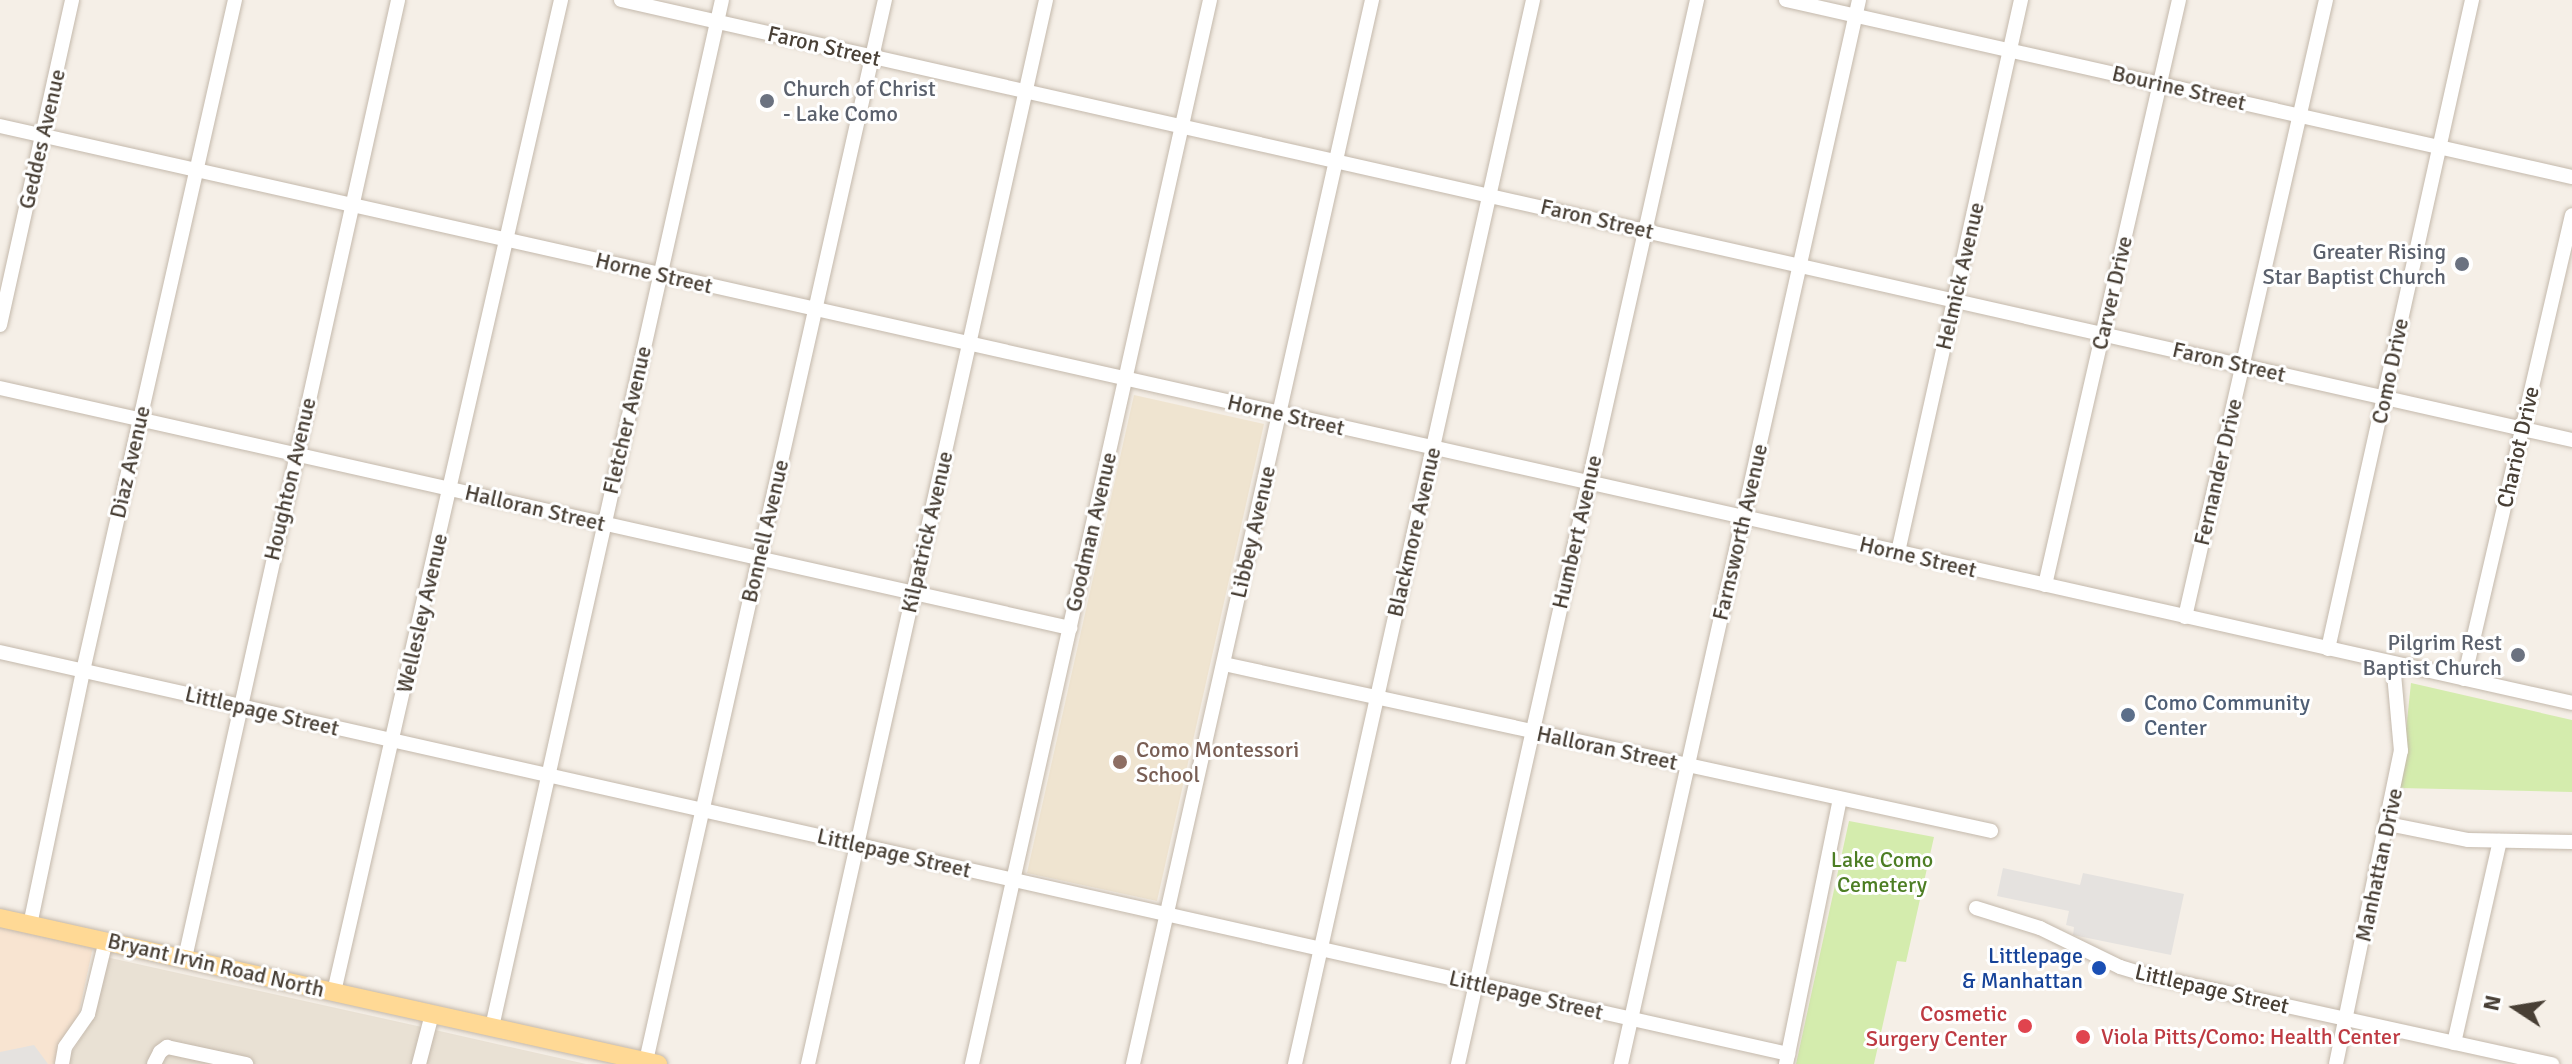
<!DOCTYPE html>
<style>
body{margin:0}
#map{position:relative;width:2572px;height:1064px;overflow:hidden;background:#f5efe7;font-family:Signika,sans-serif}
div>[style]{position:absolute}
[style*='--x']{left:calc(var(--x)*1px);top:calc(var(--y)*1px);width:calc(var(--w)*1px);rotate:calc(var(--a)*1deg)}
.residential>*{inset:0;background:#e9e1d4}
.commercial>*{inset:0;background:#f8e4d1}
.education>*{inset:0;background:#efe4d0}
.green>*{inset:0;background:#d4ecad}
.parking>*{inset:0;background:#e5e2df}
.roads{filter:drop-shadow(0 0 2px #c4b9ac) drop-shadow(0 0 2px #c4b9ac)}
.minor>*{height:14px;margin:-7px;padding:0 7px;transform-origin:7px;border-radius:7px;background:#fff}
.major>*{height:18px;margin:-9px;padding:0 9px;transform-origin:9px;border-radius:9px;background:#ffd995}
.dots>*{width:22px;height:22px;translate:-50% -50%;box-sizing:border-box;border:4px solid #fff;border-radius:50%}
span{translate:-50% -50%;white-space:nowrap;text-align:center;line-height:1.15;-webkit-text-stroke:6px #fff;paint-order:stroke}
.street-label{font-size:22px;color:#483f35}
.worship-label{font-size:22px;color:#5b616d}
.left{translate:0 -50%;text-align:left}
.right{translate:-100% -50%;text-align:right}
.service-label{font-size:22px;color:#4e5e75}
.education-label{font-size:22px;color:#785e54}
.park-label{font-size:22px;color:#4d7e24}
.transit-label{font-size:22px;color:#164399}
.health-label{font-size:22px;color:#be3a42}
.north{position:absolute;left:2476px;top:968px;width:80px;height:80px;-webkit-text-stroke:6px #fff;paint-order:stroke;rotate:282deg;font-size:22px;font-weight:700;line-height:32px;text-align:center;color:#483f35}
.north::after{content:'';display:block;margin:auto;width:28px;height:36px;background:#483f35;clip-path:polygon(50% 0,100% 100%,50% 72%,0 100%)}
</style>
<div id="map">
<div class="residential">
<div style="clip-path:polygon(106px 957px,422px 1027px,412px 1064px,69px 1064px,71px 1054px,92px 1021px)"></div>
<div style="clip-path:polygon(435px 1030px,586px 1064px,426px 1064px)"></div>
</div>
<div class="commercial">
<div style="clip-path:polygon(0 926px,93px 947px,78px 1017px,54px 1064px,0 1064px)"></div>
</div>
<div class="education">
<div style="clip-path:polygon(1134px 395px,1264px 424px,1157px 901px,1027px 873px)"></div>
</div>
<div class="green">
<div style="clip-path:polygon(2411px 683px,2572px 720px,2572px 792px,2400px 788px)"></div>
<div style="clip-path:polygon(1849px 821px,1934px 837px,1906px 962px,1897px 961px,1874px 1064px,1796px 1064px)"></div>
</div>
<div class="parking">
<div style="clip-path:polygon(2003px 868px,2080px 885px,2083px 873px,2184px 894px,2171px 955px,2073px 935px,2074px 927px,2066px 925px,2069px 911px,1997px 896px)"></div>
<div style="clip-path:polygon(34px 1045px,48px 1064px,0 1064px,0 1052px)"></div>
</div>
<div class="roads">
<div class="minor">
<div style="--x:621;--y:0;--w:2000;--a:12.71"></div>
<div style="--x:1786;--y:0;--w:806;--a:12.69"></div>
<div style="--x:0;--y:126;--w:2636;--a:12.64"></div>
<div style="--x:0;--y:325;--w:333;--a:-77.5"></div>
<div style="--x:0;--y:388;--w:1097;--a:12.64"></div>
<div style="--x:1898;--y:552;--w:566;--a:-77.44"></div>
<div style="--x:2045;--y:585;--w:600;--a:-77.1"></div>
<div style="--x:2185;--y:617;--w:633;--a:-77.13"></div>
<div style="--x:2328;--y:649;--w:665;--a:-77.49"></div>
<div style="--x:0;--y:652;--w:1833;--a:12.67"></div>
<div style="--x:1224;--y:664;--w:785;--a:12.28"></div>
<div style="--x:2464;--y:679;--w:476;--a:-76.9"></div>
<div style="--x:2388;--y:824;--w:82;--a:11.3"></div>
<div style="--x:2468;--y:840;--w:104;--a:1.1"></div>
<div style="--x:1976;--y:908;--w:67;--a:17.4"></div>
<div style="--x:2040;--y:928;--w:89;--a:26"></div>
<div style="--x:2120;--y:967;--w:27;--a:17"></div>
<div style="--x:2146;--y:975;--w:416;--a:12.4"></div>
<div style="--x:30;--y:925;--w:259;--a:-78.2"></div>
<div style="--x:83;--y:671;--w:688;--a:-77.24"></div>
<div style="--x:185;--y:958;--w:981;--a:-77.46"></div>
<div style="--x:334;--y:992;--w:1018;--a:-77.11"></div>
<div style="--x:492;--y:1027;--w:1052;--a:-77.38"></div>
<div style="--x:2454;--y:1043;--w:207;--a:-77.2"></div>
<div style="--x:646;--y:1061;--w:1088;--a:-77.31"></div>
<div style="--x:62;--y:1064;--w:17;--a:-80"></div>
<div style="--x:65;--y:1047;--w:40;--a:-55.1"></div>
<div style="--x:88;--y:1014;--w:76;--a:-76.3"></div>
<div style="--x:154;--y:1064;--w:13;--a:-63"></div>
<div style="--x:160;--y:1052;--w:9;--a:-36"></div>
<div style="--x:167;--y:1047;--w:81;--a:12.1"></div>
<div style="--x:419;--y:1064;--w:52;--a:-75.4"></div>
<div style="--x:808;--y:1064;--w:1090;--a:-77.39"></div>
<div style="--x:972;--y:1064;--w:1090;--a:-77.39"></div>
<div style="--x:1133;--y:1064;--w:1091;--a:-77.34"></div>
<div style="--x:1295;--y:1064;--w:1090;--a:-77.39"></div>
<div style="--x:1458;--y:1064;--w:1091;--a:-77.34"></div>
<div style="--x:1621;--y:1064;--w:1090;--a:-77.39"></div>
<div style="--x:1786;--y:1064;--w:270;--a:-78.5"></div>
<div style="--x:2336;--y:1064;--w:320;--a:-78.3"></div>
<div style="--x:2401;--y:751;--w:88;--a:-95.2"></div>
</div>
<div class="major">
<div style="--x:0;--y:918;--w:674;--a:12.51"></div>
</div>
</div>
<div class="dots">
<div style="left:767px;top:101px;background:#6b7280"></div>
<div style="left:2462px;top:264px;background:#6b7280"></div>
<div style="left:2518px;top:655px;background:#6b7280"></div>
<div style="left:2128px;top:715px;background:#5c6f8a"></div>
<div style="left:1120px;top:762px;background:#8d6e63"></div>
<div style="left:2099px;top:968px;background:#1a4fb4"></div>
<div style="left:2025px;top:1026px;background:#e0444e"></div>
<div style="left:2083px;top:1037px;background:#e0444e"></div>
</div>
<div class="street-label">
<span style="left:824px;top:46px;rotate:13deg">Faron Street</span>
<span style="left:2179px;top:88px;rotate:13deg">Bourine Street</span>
<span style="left:42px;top:139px;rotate:-77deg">Geddes Avenue</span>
<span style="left:1597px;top:219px;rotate:13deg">Faron Street</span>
<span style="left:654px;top:273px;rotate:13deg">Horne Street</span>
<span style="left:1960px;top:276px;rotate:-77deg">Helmick Avenue</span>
<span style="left:2112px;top:293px;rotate:-77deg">Carver Drive</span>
<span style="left:2229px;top:362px;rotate:13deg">Faron Street</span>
<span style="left:2390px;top:371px;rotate:-78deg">Como Drive</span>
<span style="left:1286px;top:415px;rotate:13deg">Horne Street</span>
<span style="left:627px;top:420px;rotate:-77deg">Fletcher Avenue</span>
<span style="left:2518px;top:447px;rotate:-77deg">Chariot Drive</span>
<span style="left:130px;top:462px;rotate:-77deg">Diaz Avenue</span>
<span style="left:2218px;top:472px;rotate:-77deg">Fernander Drive</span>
<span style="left:290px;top:479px;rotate:-77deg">Houghton Avenue</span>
<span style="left:535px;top:508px;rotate:13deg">Halloran Street</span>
<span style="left:765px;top:531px;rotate:-77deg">Bonnell Avenue</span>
<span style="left:927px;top:532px;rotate:-77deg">Kilpatrick Avenue</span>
<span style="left:1091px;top:532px;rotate:-77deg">Goodman Avenue</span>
<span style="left:1253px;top:532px;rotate:-77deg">Libbey Avenue</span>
<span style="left:1414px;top:532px;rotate:-77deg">Blackmore Avenue</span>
<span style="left:1577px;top:532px;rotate:-77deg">Humbert Avenue</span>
<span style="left:1740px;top:532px;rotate:-77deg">Farnsworth Avenue</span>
<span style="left:1918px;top:557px;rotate:13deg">Horne Street</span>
<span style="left:422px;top:613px;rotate:-77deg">Wellesley Avenue</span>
<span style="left:262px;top:711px;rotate:13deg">Littlepage Street</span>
<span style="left:1607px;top:748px;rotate:12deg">Halloran Street</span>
<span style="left:894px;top:853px;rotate:13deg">Littlepage Street</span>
<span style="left:2379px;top:865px;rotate:-78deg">Manhattan Drive</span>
<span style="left:216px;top:965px;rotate:13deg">Bryant Irvin Road North</span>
<span style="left:2212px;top:989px;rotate:13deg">Littlepage Street</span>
<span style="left:1526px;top:995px;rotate:13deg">Littlepage Street</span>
</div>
<div class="worship-label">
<span class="left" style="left:783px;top:101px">Church of Christ<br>- Lake Como</span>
<span class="right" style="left:2446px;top:264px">Greater Rising<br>Star Baptist Church</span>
<span class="right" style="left:2502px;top:655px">Pilgrim Rest<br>Baptist Church</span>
</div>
<div class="service-label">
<span class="left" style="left:2144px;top:715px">Como Community<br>Center</span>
</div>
<div class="education-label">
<span class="left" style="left:1136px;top:762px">Como Montessori<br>School</span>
</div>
<div class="park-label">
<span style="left:1882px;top:872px">Lake Como<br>Cemetery</span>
</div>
<div class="transit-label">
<span class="right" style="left:2083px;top:968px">Littlepage<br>&amp; Manhattan</span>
</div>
<div class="health-label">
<span class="right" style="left:2007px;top:1026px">Cosmetic<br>Surgery Center</span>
<span class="left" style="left:2101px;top:1037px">Viola Pitts/Como: Health Center</span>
</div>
<div class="north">N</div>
</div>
